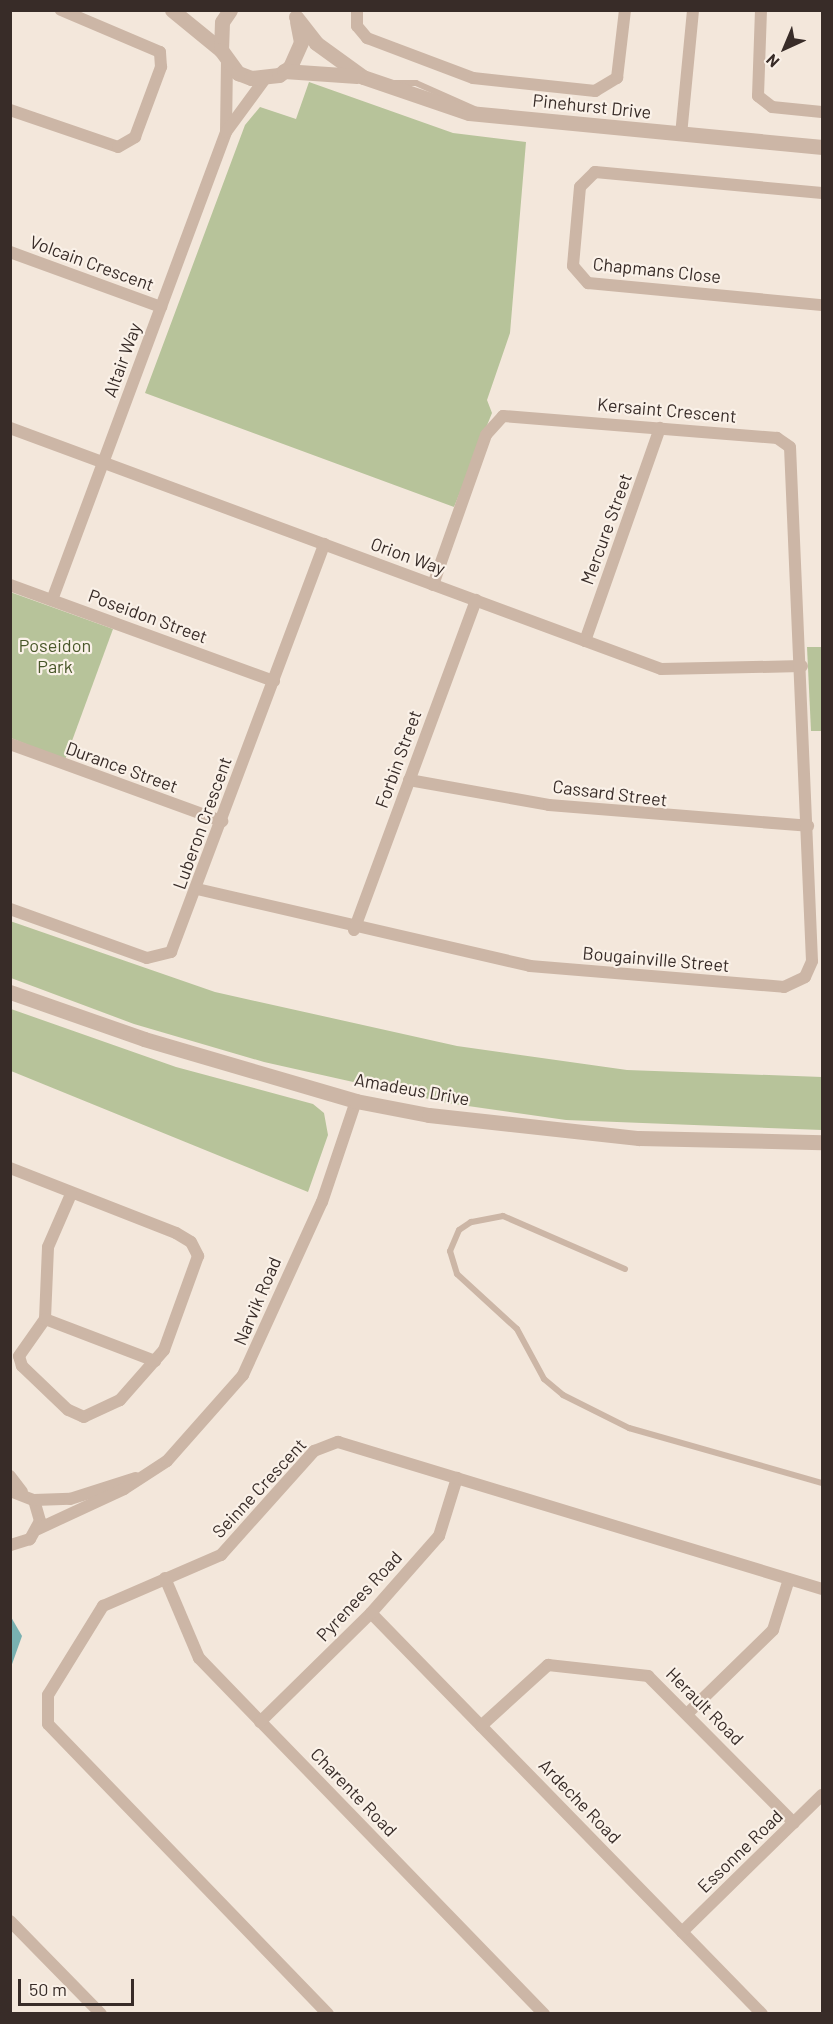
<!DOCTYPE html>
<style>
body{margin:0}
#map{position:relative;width:833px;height:2024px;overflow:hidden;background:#f3e7db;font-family:Barlow,sans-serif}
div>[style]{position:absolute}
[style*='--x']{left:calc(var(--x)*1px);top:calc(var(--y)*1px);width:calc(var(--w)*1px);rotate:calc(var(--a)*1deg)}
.green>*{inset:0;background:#b7c39a}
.water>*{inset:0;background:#79b1b1}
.service>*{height:6px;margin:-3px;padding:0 3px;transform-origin:3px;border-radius:3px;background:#ccb6a6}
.minor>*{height:12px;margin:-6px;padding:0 6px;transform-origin:6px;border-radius:6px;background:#ccb6a6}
.tertiary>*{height:15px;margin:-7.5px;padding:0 7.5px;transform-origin:7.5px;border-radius:7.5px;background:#ccb6a6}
span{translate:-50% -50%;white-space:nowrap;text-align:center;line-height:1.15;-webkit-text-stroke:4.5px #faf1e8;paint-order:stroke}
.street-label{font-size:18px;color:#382c28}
.park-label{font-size:18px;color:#49572a}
.frame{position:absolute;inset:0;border:12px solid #382c28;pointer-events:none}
.north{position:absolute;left:755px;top:18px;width:60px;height:60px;-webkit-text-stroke:4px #faf1e8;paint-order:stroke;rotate:224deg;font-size:16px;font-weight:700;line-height:24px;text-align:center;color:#382c28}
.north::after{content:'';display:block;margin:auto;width:21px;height:27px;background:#382c28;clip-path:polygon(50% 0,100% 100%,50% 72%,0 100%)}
.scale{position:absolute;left:18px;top:1979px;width:116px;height:27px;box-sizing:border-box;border:3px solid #382c28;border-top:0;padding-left:8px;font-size:18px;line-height:21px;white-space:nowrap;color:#382c28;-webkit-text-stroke:4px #faf1e8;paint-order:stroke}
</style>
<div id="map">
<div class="green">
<div style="clip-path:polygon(309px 82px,453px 133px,526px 142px,510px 333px,487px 400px,492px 413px,454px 507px,145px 393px,245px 125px,260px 107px,296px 119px)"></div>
<div style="clip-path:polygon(10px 592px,113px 629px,65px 760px,11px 738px)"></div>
<div style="clip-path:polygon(807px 647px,822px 647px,822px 731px,811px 731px)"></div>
<div style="clip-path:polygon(10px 921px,215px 992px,457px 1046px,627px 1070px,822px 1077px,822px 1130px,566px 1120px,447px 1103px,264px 1062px,134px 1024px,11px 978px)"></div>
<div style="clip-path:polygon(11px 1009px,176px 1067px,313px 1104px,324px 1113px,328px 1135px,308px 1192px,11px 1071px)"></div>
</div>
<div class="water">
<div style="clip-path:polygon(11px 1617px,22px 1636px,11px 1667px)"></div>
</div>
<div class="service">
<div style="--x:395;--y:83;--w:21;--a:0"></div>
<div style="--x:416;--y:83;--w:67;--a:23.9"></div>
<div style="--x:625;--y:1269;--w:133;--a:-156.5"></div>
<div style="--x:503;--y:1216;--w:33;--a:169"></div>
<div style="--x:471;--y:1222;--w:14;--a:146"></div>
<div style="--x:459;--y:1230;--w:23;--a:113"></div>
<div style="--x:450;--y:1251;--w:24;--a:73"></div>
<div style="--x:457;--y:1274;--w:81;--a:42.5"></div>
<div style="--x:517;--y:1329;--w:57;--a:61.6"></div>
<div style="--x:544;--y:1379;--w:25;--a:40"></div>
<div style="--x:563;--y:1395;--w:74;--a:26.6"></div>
<div style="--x:629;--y:1428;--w:201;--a:15.9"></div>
</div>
<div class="minor">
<div style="--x:357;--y:10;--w:16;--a:90"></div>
<div style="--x:357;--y:26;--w:16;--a:50"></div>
<div style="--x:367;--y:38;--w:113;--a:20.7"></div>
<div style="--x:473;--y:78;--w:123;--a:6.1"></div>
<div style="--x:595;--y:91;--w:26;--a:-31"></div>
<div style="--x:617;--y:78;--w:68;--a:-83.3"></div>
<div style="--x:761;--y:10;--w:86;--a:92"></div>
<div style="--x:758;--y:96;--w:18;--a:38"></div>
<div style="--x:772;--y:107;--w:50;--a:5.7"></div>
<div style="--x:10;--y:110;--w:114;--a:18.9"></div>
<div style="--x:118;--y:147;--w:20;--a:-30"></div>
<div style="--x:135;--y:137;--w:75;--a:-69.6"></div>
<div style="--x:161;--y:67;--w:15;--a:-94"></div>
<div style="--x:160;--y:52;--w:108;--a:-157"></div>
<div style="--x:226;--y:132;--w:69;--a:-89.2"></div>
<div style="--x:681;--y:135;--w:126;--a:-84.5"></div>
<div style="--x:822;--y:193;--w:228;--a:-174.7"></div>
<div style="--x:595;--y:172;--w:21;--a:135"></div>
<div style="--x:580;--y:187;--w:79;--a:95.1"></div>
<div style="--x:573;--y:266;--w:23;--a:49"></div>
<div style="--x:588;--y:283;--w:235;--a:5.4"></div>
<div style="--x:10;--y:252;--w:161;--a:20"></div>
<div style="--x:10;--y:428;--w:694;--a:20.31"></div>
<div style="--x:661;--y:669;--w:141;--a:-1.2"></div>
<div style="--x:10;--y:585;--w:281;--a:20"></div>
<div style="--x:52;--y:600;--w:499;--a:-69.6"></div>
<div style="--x:226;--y:132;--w:66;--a:-53.7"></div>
<div style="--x:585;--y:641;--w:226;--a:-70.6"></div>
<div style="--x:10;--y:744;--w:226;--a:20"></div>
<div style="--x:409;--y:780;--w:142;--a:10.1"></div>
<div style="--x:549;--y:805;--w:260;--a:4.6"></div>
<div style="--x:197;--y:889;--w:342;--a:13"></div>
<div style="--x:530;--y:966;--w:255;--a:4.7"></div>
<div style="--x:784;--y:987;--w:23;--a:-25"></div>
<div style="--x:805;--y:977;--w:17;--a:-66"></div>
<div style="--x:812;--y:961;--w:514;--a:-92.45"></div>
<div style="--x:790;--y:447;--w:16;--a:-145"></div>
<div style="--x:777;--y:438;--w:275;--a:-175.4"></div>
<div style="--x:503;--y:416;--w:25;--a:132"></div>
<div style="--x:486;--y:435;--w:159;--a:109.5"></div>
<div style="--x:10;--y:909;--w:145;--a:19.7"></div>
<div style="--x:147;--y:958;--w:25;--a:-14"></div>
<div style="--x:171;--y:952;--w:436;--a:-69.4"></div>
<div style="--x:354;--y:930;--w:352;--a:-69.7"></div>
<div style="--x:10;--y:1168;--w:178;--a:21.4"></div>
<div style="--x:176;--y:1233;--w:17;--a:31"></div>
<div style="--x:191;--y:1242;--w:16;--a:63"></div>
<div style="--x:198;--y:1256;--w:100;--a:109.9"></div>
<div style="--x:164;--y:1350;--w:67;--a:131.3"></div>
<div style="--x:120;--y:1400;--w:40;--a:155"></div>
<div style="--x:84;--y:1417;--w:17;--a:-156"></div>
<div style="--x:68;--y:1410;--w:64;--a:-136.3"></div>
<div style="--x:22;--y:1366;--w:10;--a:-107"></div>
<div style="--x:19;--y:1356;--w:45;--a:-54.9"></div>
<div style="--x:45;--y:1319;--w:72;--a:-87.6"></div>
<div style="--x:48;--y:1247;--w:58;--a:-66.5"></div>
<div style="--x:45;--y:1319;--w:118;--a:20.9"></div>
<div style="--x:10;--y:1476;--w:20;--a:53"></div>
<div style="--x:10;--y:1491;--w:26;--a:21"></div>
<div style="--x:34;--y:1500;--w:22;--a:74"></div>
<div style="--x:40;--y:1521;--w:21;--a:119"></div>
<div style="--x:30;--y:1539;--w:21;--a:163"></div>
<div style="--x:34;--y:1500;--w:36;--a:-2"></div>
<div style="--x:70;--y:1499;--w:69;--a:-17.7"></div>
<div style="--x:38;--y:1529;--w:95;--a:-24.9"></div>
<div style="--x:124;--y:1489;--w:51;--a:-33.1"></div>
<div style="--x:167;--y:1461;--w:115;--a:-48.5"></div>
<div style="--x:243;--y:1375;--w:190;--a:-65.5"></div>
<div style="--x:322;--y:1202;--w:107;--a:-71.4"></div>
<div style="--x:165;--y:1578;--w:87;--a:67"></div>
<div style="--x:199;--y:1658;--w:496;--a:45.9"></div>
<div style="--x:371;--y:1613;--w:560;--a:45.72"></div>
<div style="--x:688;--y:1713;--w:119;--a:-44.3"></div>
<div style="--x:773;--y:1630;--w:53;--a:-72.6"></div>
<div style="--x:260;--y:1722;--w:156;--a:-44.5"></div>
<div style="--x:371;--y:1613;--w:103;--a:-48.6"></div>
<div style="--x:439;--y:1536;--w:61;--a:-72.8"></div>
<div style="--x:481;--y:1726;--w:91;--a:-42.3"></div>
<div style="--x:548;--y:1665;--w:101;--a:6.3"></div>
<div style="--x:648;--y:1676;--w:207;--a:45.2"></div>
<div style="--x:10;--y:1921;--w:130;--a:45.6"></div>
<div style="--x:682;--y:1932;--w:196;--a:-44.4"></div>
<div style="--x:328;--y:2014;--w:403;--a:-134"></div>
<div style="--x:48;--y:1724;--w:29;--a:-90"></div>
<div style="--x:48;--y:1695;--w:105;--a:-58.3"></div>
<div style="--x:103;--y:1606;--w:129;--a:-23.4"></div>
<div style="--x:221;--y:1555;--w:140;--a:-48.2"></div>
<div style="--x:314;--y:1451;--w:26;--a:-21"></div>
<div style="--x:338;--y:1442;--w:506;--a:16.89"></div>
</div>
<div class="tertiary">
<div style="--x:172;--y:10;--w:63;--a:39.2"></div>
<div style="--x:230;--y:10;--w:14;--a:124"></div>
<div style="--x:222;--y:22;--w:28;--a:92"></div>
<div style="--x:221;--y:50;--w:29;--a:54"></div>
<div style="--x:238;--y:73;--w:14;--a:21"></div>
<div style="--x:251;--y:78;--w:28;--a:-6"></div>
<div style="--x:279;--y:75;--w:14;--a:-36"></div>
<div style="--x:290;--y:67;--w:27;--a:-66"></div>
<div style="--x:301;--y:42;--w:21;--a:-101"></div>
<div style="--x:296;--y:17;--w:33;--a:52"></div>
<div style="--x:316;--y:43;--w:58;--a:35.9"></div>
<div style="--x:363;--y:77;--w:112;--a:18.8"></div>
<div style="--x:469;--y:113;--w:355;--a:5.5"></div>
<div style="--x:284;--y:71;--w:73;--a:3.9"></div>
<div style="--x:10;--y:992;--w:142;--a:19.3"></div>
<div style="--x:144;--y:1039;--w:221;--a:16.3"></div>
<div style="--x:356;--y:1101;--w:74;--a:10.9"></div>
<div style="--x:429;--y:1115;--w:211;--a:6.3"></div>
<div style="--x:639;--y:1138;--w:183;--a:1.3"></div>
</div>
<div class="street-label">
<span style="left:592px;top:106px;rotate:6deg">Pinehurst Drive</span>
<span style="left:92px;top:263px;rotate:20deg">Volcain Crescent</span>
<span style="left:657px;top:270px;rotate:6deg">Chapmans Close</span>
<span style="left:122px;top:360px;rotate:-70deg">Altair Way</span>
<span style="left:667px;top:410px;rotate:5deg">Kersaint Crescent</span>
<span style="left:606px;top:529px;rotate:-70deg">Mercure Street</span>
<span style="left:408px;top:556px;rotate:20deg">Orion Way</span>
<span style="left:148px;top:616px;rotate:20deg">Poseidon Street</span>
<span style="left:398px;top:759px;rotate:-70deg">Forbin Street</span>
<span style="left:122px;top:767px;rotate:20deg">Durance Street</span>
<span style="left:610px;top:793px;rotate:7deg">Cassard Street</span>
<span style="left:202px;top:823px;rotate:-70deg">Luberon Crescent</span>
<span style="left:656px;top:959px;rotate:5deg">Bougainville Street</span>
<span style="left:412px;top:1089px;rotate:10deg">Amadeus Drive</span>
<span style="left:257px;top:1301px;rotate:-67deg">Narvik Road</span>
<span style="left:259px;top:1488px;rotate:-47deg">Seinne Crescent</span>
<span style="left:359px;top:1596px;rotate:-47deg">Pyrenees Road</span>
<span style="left:705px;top:1706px;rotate:45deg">Herault Road</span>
<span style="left:354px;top:1792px;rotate:46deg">Charente Road</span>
<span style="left:580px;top:1801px;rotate:46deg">Ardeche Road</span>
<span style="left:740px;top:1851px;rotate:-44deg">Essonne Road</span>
</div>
<div class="park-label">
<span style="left:55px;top:656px">Poseidon<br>Park</span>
</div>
<div class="frame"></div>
<div class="north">N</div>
<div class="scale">50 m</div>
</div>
